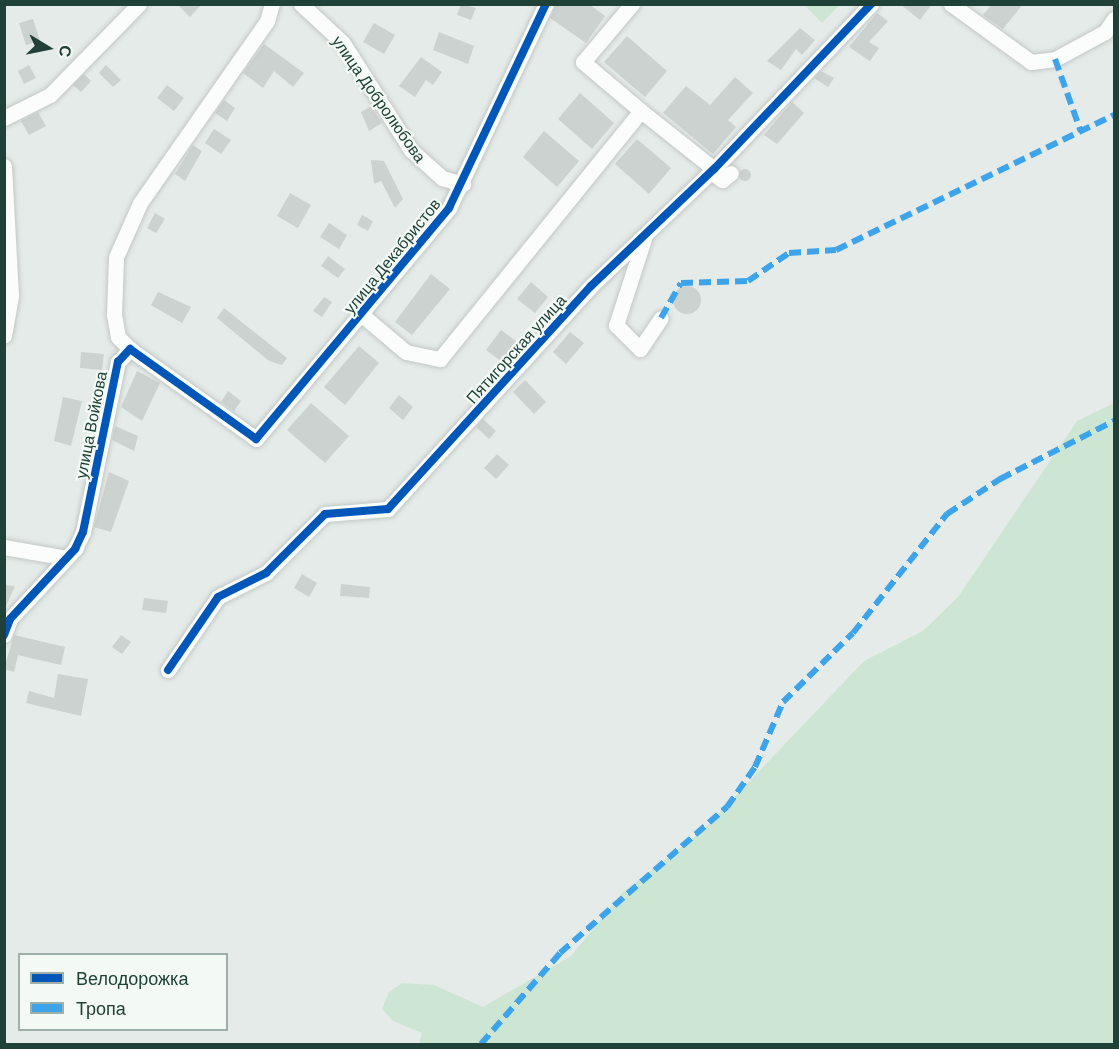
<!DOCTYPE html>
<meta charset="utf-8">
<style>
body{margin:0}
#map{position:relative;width:1119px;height:1049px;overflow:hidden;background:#e5ebe8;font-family:Barlow,sans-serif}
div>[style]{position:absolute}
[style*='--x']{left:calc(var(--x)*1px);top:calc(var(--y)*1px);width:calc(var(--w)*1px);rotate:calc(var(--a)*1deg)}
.green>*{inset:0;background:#cde6d3}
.building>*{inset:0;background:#ccd2cf}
.round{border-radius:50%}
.roads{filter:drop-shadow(0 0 2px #c2c8c5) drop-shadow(0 0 2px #c2c8c5)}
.minor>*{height:15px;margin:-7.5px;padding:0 7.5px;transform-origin:7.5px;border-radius:7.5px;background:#fbfcfc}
.quiet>*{height:6px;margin-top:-3px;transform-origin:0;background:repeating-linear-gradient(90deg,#3da4ec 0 12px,transparent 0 18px)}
.cycleway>*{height:8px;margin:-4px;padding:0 4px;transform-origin:4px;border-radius:4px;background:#0057b8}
span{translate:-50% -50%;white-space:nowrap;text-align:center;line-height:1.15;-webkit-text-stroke:4.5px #f3faf6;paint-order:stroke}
.street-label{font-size:16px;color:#204137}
.frame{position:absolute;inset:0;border:6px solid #204137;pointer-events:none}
.legend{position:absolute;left:18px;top:953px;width:210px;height:78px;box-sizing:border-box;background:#f3faf6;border:2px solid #9fb0aa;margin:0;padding:8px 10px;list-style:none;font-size:18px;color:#204137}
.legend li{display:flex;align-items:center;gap:12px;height:30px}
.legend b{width:30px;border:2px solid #9fb0aa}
.north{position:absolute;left:18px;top:18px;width:60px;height:60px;-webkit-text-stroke:4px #f3faf6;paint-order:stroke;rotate:100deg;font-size:16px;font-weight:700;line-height:24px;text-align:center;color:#204137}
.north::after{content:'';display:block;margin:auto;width:21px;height:27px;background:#204137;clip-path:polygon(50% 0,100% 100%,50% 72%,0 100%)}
</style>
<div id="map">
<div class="green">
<div style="clip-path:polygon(804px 5px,803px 5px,839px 5px,822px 23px)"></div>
<div style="clip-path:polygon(1114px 403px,1114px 1044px,419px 1044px,422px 1033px,393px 1021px,382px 1009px,389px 992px,402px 983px,434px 985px,483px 1007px,571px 956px,623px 892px,703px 830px,864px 661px,923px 631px,958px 597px,1077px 421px)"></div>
</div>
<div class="building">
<div style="clip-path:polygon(177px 4px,202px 4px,190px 17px)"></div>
<div style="clip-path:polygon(461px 4px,476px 8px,471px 20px,457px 15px)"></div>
<div style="clip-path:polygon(556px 4px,589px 4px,605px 16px,586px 43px,550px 18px)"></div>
<div style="clip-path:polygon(900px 4px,932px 4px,920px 20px)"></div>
<div style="clip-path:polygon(992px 4px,1023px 4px,1003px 29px,983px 15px)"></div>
<div style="clip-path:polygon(877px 13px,888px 21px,869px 42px,879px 48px,870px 61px,849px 47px)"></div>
<div style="clip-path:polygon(33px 19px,40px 41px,26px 45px,19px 23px)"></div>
<div style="clip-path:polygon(374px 23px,395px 35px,384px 54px,363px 42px)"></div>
<div style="clip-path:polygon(800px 28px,815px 40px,802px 55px,796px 49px,781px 70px,767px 61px)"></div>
<div style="clip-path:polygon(439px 32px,474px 46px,468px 64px,433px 50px)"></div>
<div style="clip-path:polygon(627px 36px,667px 71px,645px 97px,604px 62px)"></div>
<div style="clip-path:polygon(264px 44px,304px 73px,293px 87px,274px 71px,263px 88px,243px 73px)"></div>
<div style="clip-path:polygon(421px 57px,442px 72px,433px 85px,426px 80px,415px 97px,399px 86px)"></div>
<div style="clip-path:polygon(29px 65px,36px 78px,24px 84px,18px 71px)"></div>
<div style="clip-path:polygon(106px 65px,121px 80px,113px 87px,99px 73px)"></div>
<div style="clip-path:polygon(821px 71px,834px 78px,828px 87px,814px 78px)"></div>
<div style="clip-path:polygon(84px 74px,91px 81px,81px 92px,73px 85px)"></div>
<div style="clip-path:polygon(735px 77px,753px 93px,728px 120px,736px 127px,713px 154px,663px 113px,686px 86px,710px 105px)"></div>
<div style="clip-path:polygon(167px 85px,184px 98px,174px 111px,157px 98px)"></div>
<div style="clip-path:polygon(580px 93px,614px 123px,592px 149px,558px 119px)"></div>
<div style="clip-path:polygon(224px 100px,235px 108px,227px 121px,215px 113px)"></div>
<div style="clip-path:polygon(792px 102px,804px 113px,777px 144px,764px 135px)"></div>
<div style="clip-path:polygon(371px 106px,382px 123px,369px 131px,361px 112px)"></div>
<div style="clip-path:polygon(38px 112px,46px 126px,29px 135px,21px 121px)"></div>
<div style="clip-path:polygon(214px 129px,231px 140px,221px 154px,205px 143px)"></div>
<div style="clip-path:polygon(544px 131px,579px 161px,557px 187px,523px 157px)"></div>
<div style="clip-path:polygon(637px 139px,671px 168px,649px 194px,615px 164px)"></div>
<div style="clip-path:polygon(193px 145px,202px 151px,185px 181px,175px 174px)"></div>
<div style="clip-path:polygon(371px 160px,384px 161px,403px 199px,395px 208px,381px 181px,374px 184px)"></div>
<div class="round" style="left:739px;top:169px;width:12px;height:12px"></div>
<div style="clip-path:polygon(290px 193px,311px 205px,298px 228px,277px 216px)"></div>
<div style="clip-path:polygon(155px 213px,165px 219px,156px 233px,147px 228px)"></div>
<div style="clip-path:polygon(362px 215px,373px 221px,368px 231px,357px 225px)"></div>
<div style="clip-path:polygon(329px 223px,347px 235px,339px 249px,320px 237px)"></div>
<div style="clip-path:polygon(328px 256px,345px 269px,338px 278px,321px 266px)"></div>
<div style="clip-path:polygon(431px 274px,450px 289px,412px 335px,395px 322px)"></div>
<div style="clip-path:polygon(531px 282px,548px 297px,535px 313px,517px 299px)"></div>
<div class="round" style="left:673px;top:286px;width:28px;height:28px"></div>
<div style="clip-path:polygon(158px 292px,191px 307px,182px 323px,151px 305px)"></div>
<div style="clip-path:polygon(324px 297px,332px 302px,322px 317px,313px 311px)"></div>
<div style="clip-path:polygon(224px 308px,287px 358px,282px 365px,269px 361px,217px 318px)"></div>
<div style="clip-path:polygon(501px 330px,517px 342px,502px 362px,486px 350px)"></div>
<div style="clip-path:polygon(570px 332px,584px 343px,566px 364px,553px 352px)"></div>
<div style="clip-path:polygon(359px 346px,379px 363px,345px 405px,324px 387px)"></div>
<div style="clip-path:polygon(81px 352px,104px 354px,102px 370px,80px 368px)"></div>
<div style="clip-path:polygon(137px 371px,160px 383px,142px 421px,121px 407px)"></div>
<div style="clip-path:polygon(525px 380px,546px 402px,534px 414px,513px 392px)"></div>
<div style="clip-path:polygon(228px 391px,241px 401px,234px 411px,221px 402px)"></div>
<div style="clip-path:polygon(399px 395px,413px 407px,403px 420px,389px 408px)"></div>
<div style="clip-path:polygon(63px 397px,82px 401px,71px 446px,54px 441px)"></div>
<div style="clip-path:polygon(311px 403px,349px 436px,325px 463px,287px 430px)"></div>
<div style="clip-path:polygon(483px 419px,496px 431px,489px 439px,476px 427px)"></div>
<div style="clip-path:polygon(115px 426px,138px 436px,134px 451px,112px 440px)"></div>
<div style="clip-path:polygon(497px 454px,509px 465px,496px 479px,484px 468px)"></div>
<div style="clip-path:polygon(109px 472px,129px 481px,111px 532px,94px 527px)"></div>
<div style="clip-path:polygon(302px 574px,317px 583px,309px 597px,294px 588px)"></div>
<div style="clip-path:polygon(341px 584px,370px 587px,369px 598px,340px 596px)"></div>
<div style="clip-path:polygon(4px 585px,15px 586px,4px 611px)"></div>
<div style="clip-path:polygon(144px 598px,168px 601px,166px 613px,142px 610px)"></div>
<div style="clip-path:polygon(14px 635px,65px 647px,61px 665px,18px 655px,14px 672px,4px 669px)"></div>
<div style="clip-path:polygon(121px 635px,131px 642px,122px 654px,112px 647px)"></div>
<div style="clip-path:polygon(58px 674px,88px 679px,81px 716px,26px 703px,29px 691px,54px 698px)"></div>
</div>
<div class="roads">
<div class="minor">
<div style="--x:301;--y:4;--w:57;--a:42.9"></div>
<div style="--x:343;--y:43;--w:127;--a:57.6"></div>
<div style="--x:411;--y:150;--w:42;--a:42.1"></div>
<div style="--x:442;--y:178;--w:22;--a:16"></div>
<div style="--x:951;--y:4;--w:99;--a:35.9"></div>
<div style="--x:1031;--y:62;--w:24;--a:-7"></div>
<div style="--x:1055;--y:59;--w:57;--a:-28.4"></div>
<div style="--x:1105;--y:32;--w:16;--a:-55"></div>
<div style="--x:641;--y:111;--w:93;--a:38.5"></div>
<div style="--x:4;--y:118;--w:51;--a:-26.6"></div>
<div style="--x:50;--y:95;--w:127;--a:-45.6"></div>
<div style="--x:4;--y:166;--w:130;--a:86.9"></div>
<div style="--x:11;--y:296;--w:40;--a:100"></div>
<div style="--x:711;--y:172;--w:14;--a:36"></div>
<div style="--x:722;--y:180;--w:11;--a:-38"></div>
<div style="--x:645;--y:236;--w:94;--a:108"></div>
<div style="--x:616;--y:325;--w:34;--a:45"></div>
<div style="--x:640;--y:349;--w:37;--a:-56"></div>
<div style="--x:362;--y:315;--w:57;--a:40.1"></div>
<div style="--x:406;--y:352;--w:35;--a:12"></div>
<div style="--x:440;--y:359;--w:319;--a:-51"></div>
<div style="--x:641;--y:111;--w:76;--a:-139.8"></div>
<div style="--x:583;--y:62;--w:76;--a:-49.8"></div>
<div style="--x:130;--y:349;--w:17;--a:-135"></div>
<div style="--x:118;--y:337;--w:22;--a:-100"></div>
<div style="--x:114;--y:315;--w:58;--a:-88"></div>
<div style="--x:116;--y:257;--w:59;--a:-66"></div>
<div style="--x:140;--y:203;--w:222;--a:-55.1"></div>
<div style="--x:267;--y:21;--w:18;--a:-74"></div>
<div style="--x:4;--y:547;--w:59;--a:9.8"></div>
<div style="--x:4;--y:635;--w:17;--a:-69"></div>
<div style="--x:10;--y:619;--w:96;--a:-47.1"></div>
<div style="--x:75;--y:549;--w:19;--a:-65"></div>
<div style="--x:83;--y:532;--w:174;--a:-78.4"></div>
<div style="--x:118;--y:362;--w:18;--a:-47"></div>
<div style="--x:130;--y:349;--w:155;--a:35.5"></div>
<div style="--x:256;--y:439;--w:301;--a:-50.1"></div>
<div style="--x:449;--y:208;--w:226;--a:-64.6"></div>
<div style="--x:168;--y:670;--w:88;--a:-55.6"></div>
<div style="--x:218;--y:597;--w:54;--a:-26.6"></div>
<div style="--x:266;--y:573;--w:83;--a:-45"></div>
<div style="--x:325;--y:514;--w:63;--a:-4.5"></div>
<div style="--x:388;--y:509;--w:302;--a:-47.7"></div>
<div style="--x:591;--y:286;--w:170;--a:-43.6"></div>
<div style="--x:714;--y:169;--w:228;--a:-46.4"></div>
</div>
</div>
<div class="quiet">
<div style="--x:1055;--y:59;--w:77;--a:70.4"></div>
<div style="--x:661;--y:318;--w:40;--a:-60.3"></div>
<div style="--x:681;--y:283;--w:67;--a:-1.7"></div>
<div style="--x:748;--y:281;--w:50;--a:-34.3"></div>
<div style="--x:789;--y:253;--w:47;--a:-3.7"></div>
<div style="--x:836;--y:250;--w:309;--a:-25.9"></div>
<div style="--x:481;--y:1044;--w:121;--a:-49"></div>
<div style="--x:560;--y:953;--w:222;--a:-41.2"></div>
<div style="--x:727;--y:807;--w:49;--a:-55"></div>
<div style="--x:755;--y:767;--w:71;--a:-66.7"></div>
<div style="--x:783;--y:702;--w:98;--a:-44.6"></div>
<div style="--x:853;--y:633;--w:152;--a:-51.7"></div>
<div style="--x:947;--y:514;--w:64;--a:-33.4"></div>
<div style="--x:1000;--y:479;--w:128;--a:-27"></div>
</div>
<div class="cycleway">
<div style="--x:4;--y:635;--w:17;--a:-69"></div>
<div style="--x:10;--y:619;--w:96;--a:-47.1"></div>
<div style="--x:75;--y:549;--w:19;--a:-65"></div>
<div style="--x:83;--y:532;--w:174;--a:-78.4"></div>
<div style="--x:118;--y:362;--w:18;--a:-47"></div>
<div style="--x:130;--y:349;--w:155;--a:35.5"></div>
<div style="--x:256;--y:439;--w:301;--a:-50.1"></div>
<div style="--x:449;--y:208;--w:226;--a:-64.6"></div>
<div style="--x:168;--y:670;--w:88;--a:-55.6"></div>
<div style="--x:218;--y:597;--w:54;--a:-26.6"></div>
<div style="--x:266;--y:573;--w:83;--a:-45"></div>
<div style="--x:325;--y:514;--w:63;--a:-4.5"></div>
<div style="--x:388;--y:509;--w:302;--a:-47.7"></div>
<div style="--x:591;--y:286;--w:170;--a:-43.6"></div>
<div style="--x:714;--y:169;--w:228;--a:-46.4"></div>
</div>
<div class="street-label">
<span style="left:379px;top:99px;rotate:55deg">улица Добролюбова</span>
<span style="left:392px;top:256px;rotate:-51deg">улица Декабристов</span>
<span style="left:516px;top:349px;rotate:-48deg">Пятигорская улица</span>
<span style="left:91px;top:425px;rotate:-79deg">улица Войкова</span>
</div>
<div class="frame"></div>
<ul class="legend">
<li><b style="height:8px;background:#0057b8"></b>Велодорожка</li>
<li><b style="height:8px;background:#3da4ec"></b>Тропа</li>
</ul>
<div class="north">С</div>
</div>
